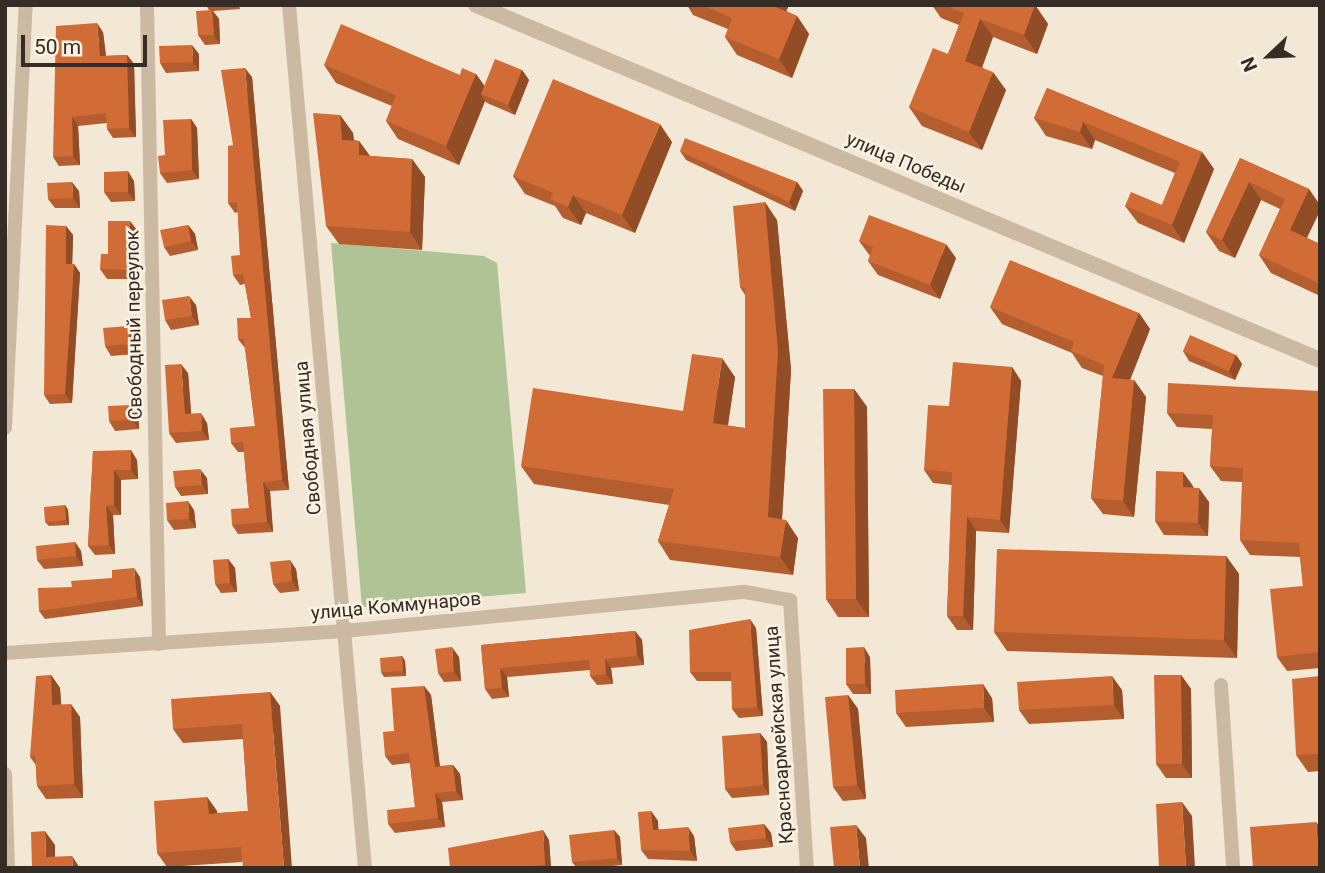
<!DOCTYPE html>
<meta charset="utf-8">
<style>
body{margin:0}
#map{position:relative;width:1325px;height:873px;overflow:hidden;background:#f3e8d6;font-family:Roboto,sans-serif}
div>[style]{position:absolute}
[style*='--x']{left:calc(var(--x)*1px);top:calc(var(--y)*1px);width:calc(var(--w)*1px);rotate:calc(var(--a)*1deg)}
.green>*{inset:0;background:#afc395}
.minor>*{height:14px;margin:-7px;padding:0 7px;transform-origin:7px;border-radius:7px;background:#ccb9a1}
.tertiary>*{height:16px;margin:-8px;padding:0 8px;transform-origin:8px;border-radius:8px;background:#ccb9a1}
.wall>*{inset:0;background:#b45d2e}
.shaded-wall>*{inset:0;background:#924c26}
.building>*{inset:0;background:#d16c36}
span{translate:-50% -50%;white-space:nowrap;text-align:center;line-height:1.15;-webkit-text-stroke:5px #fbf2e3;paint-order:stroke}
.street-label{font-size:19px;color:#352c25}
.frame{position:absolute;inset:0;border:7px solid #352c25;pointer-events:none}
.north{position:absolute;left:1234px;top:21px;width:70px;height:70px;-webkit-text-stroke:5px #fbf2e3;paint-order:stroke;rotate:247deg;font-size:19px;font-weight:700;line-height:28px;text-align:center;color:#352c25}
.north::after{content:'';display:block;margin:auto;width:24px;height:32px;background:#352c25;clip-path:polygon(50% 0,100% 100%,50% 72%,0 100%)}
.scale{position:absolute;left:21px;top:35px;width:126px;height:32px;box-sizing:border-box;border:4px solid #352c25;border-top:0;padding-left:9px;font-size:21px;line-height:24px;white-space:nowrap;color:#352c25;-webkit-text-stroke:5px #fbf2e3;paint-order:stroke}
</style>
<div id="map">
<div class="green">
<div style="clip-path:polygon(331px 243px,484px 256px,497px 263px,526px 593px,362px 607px)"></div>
</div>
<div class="minor">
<div style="--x:147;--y:5;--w:639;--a:88.92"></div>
<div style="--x:289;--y:5;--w:866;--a:84.97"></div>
<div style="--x:5;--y:428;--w:424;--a:-87.2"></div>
<div style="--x:5;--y:653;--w:340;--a:-3.7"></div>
<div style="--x:344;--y:631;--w:403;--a:-5.6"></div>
<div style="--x:745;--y:592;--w:46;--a:10.1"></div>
<div style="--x:790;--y:600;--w:269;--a:86.4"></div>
<div style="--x:1221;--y:685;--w:183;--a:86.2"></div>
<div style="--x:5;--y:774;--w:94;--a:88.2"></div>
</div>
<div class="tertiary">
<div style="--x:476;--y:5;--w:916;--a:22.81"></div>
</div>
<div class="wall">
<div style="clip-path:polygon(206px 5px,239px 5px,240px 9px,213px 11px,219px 19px,220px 44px,205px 45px,198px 35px,209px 10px)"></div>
<div style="clip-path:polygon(687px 5px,789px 5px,786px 11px,797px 16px,809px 34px,792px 78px,737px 55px,725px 37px,728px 29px,693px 15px)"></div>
<div style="clip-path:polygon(932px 5px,1035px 5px,1048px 24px,1037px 54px,993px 37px,982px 67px,1006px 90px,982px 150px,922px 126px,909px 107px,948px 54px,959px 25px,941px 18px)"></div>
<div style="clip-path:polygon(103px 32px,106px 56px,127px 55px,134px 64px,136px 137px,113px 138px,107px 129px,107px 123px,78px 126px,80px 165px,59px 166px,53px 157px)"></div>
<div style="clip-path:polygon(199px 54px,199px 71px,166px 73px,160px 63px)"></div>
<div style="clip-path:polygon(324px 65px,460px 75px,476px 74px,484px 86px,522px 70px,529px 80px,515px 115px,487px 103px,485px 101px,459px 165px,398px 139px,386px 121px,392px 106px,336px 83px)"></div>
<div style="clip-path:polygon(252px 77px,289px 490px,270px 491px,273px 532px,238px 534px,232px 525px,249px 508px,244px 452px,238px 452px,231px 443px,255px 426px,245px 348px,238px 339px,251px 318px,245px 284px,240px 285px,233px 275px,240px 255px,238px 212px,235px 213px,228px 203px,233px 145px)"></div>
<div style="clip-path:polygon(1047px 88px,1202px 152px,1214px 169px,1184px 243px,1138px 223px,1125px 206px,1162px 205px,1175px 173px,1095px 140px,1092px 149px,1046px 136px,1034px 118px)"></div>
<div style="clip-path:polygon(340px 115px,353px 133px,354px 140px,359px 141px,370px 156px,412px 159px,425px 177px,422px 250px,339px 244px,326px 226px)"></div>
<div style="clip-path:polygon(191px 119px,197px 128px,199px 179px,167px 183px,160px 173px,165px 155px)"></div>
<div style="clip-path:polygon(672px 142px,635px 233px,586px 213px,581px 225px,563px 218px,555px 206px,525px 194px,513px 176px)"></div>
<div style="clip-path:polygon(680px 151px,797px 182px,803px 191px,795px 211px,686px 160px)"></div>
<div style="clip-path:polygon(1240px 158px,1309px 189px,1307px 238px,1320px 244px,1320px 296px,1271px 273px,1259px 255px,1280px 209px,1261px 200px,1235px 258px,1219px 251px,1206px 232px)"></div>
<div style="clip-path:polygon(134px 181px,135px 201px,111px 202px,104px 192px)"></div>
<div style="clip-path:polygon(79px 191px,80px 208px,55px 208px,48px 199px)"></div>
<div style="clip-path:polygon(777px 220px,791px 370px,782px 519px,798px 538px,793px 575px,670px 560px,658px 541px,669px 505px,534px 484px,521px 466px,683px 411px,735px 377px,728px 426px,745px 428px,745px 295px,740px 287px)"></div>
<div style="clip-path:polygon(188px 225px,195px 234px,198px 250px,170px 256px,164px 247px)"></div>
<div style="clip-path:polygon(66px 226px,73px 235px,72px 264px,74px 264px,80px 273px,72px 403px,50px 404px,44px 395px)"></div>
<div style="clip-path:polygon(137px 230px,136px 279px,107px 279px,100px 269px)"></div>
<div style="clip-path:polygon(859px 241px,956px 258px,940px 299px,878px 275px,868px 261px,870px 256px)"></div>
<div style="clip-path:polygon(196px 305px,199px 325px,171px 330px,165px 320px)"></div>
<div style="clip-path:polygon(990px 307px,1139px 313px,1150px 329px,1130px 380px,1134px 380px,1146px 397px,1134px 517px,1103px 514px,1091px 498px,1103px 376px,1082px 368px,1072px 353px,1002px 324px)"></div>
<div style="clip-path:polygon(135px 336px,136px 354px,111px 356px,105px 346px)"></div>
<div style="clip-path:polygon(1183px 351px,1236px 355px,1242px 364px,1235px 380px,1189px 361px)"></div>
<div style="clip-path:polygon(1012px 367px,1021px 381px,1009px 533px,976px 531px,973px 630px,957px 630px,947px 616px,952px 485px,933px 483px,924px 470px,949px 406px)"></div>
<div style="clip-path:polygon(188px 373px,191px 414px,207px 423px,209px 440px,176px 443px,169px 433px)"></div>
<div style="clip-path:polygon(854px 389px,867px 407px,869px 617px,838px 617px,826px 599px)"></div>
<div style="clip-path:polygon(1320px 391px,1320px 668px,1287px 671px,1277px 657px,1303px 586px,1300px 557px,1250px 555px,1240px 540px,1242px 482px,1221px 481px,1210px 466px,1212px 429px,1177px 427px,1167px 413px)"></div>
<div style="clip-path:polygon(131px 405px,138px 414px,139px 429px,115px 431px,109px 421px)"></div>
<div style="clip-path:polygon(93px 451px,137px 460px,138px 479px,121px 480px,121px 515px,113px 515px,115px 554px,95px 555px,88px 546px)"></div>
<div style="clip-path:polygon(207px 478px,208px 494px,181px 496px,175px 487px)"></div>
<div style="clip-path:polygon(1193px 486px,1193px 487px,1209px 502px,1208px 536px,1164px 535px,1155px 521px)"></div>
<div style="clip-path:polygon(65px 505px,68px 510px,69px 525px,49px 526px,45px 522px)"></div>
<div style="clip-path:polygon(194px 510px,196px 528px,174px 530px,167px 520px)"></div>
<div style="clip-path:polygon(75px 542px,81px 551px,83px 566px,44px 569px,37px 560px)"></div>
<div style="clip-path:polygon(1226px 556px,1239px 574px,1237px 658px,1007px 651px,994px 632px)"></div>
<div style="clip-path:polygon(228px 559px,235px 568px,237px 592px,221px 593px,215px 584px)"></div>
<div style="clip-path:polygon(296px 569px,299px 591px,280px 593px,273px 584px)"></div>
<div style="clip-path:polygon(140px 577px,143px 606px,45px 619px,39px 611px,72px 587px)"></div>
<div style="clip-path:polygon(756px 628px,763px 716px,739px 718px,732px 709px,732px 681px,697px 681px,690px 672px)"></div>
<div style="clip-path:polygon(635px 631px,642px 640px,644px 665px,611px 668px,613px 684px,597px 685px,590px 676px,590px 670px,507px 677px,509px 697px,492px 699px,485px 689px,481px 645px)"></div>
<div style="clip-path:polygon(402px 656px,405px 661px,406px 676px,384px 677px,381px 672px)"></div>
<div style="clip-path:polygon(459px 657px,461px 681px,444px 682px,438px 673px)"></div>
<div style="clip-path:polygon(870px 657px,871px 694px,853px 694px,846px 684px)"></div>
<div style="clip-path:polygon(51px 675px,60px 688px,61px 704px,80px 717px,83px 798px,46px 799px,37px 786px,36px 765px,30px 757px)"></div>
<div style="clip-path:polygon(1181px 675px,1191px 689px,1192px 778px,1166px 778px,1156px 764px)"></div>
<div style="clip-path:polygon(1320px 676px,1320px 771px,1308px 772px,1296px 755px)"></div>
<div style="clip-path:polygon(424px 686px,431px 695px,440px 766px,453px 765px,460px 774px,463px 800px,442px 802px,445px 827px,395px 833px,388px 824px,415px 807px,410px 763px,392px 765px,385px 756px,394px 731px)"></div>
<div style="clip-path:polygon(1122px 690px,1124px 719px,1029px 724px,1019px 710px)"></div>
<div style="clip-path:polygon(270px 692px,280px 706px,242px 862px,167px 867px,157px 853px,207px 797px,217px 811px,217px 813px,248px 811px,243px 739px,183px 743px,173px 729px)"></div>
<div style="clip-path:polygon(848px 695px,858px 709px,866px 799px,843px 801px,833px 787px)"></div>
<div style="clip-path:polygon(992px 698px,994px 722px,906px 727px,896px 713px)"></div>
<div style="clip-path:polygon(760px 733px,767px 742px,769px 795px,732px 798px,725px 789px)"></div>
<div style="clip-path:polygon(651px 811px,658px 821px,658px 829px,694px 836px,697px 861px,648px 859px,641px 850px)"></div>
<div style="clip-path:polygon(764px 824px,771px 833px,773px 847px,736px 851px,730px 842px)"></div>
<div style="clip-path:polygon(614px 830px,620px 837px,622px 865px,593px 868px,577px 868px,572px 862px)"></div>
<div style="clip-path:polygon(549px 840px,551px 868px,450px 868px)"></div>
</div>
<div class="shaded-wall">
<div style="clip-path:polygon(770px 5px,789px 5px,782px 22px)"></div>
<div style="clip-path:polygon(1035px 5px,1048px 24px,1037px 54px,1024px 35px)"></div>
<div style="clip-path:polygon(212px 10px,219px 19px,220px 44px,214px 35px)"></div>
<div style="clip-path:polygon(797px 16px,809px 34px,792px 78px,779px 59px)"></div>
<div style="clip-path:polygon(980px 19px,993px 37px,978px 79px,965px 61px)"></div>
<div style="clip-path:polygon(97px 23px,103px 32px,107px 65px,100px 56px)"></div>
<div style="clip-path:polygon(192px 45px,199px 54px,199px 71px,193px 62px)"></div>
<div style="clip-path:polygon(127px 55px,134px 64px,136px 137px,129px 128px)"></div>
<div style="clip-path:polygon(245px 68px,252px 77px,289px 490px,282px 480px)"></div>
<div style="clip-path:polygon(522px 70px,529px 80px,515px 115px,508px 105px)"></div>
<div style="clip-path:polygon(993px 72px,1006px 90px,982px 150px,969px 132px)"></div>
<div style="clip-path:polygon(476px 74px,489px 92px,481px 94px,485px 101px,459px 165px,446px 146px)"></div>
<div style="clip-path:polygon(340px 115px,353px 133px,355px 158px,342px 140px)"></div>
<div style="clip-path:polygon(72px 117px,78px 126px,80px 165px,73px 156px)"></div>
<div style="clip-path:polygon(191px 119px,197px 128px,199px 179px,192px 170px)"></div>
<div style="clip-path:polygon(1083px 122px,1095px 140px,1092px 149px,1080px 132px)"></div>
<div style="clip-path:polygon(660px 124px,672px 142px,635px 233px,622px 215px)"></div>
<div style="clip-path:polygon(359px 141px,372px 159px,359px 155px)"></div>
<div style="clip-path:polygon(1202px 152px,1214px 169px,1184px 243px,1172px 225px)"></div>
<div style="clip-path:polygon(412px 159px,425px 177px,422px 250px,410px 232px)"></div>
<div style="clip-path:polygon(128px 171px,134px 181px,135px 201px,128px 192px)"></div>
<div style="clip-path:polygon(72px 182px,79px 191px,80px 208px,73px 198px)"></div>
<div style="clip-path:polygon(797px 182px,803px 191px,795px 211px,789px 202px)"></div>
<div style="clip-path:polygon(1249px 182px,1261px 200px,1235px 258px,1222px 240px)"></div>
<div style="clip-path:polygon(1309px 189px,1320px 205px,1320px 211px,1302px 248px,1290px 230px)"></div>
<div style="clip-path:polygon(573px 195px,586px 213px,581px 225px,568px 207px)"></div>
<div style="clip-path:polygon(765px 202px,777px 220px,791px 370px,781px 535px,768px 517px)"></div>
<div style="clip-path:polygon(130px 221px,137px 230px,136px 279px,129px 270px)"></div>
<div style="clip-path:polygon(188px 225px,195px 234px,198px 250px,191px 241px)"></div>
<div style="clip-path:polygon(66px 226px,73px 235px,72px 273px,66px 264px)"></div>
<div style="clip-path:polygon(946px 244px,956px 258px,940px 299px,930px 285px)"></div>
<div style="clip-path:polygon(74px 264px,80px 273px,72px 403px,65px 394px)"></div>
<div style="clip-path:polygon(189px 296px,196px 305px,199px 325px,192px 316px)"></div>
<div style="clip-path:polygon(1139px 313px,1150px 329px,1124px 395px,1112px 378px)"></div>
<div style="clip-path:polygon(128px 326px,135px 336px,136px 354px,130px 344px)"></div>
<div style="clip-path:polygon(1236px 355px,1242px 364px,1235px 380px,1229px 371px)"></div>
<div style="clip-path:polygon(722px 358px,735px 377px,725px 442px,713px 423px)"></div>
<div style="clip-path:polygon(181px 364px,188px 373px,192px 424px,185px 414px)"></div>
<div style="clip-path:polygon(1012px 367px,1021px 381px,1009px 533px,1000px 520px)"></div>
<div style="clip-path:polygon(1134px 380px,1146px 397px,1134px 517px,1123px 501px)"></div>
<div style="clip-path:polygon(854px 389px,867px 407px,869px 617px,856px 599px)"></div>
<div style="clip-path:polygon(131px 405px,138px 414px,139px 429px,132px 420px)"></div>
<div style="clip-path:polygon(201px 413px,207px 423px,209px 440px,202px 431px)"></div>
<div style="clip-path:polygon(131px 450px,137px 460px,138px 479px,131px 470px)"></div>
<div style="clip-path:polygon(200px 469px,207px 478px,208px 494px,202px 485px)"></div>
<div style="clip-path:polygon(114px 470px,121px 480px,121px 515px,114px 505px)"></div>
<div style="clip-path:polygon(1183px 472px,1193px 486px,1193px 501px,1183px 487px)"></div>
<div style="clip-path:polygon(263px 482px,270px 491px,273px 532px,267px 522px)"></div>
<div style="clip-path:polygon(1199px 488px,1209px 502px,1208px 536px,1198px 523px)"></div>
<div style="clip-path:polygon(188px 501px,194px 510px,196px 528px,189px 519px)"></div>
<div style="clip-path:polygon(65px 505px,68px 510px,69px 525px,66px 520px)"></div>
<div style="clip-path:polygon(106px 506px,113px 515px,115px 554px,109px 545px)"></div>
<div style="clip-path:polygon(967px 517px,976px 531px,973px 630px,963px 616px)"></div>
<div style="clip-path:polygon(786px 520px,798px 538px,793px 575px,780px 557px)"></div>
<div style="clip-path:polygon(75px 542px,81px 551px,83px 566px,76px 556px)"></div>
<div style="clip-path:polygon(1226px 556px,1239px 574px,1237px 658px,1224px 640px)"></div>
<div style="clip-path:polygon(228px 559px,235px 568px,237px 592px,230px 583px)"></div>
<div style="clip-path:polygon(290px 560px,296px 569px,299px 591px,292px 581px)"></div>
<div style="clip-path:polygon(134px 568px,140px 577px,143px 606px,137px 597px)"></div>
<div style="clip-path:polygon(750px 619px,756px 628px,763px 716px,757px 707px)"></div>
<div style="clip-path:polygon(635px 631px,642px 640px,644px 665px,637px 656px)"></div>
<div style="clip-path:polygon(452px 647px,459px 657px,461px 681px,454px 672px)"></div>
<div style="clip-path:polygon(864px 647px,870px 657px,871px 694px,865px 684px)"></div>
<div style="clip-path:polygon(402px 656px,405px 661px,406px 676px,403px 671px)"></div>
<div style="clip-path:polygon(605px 659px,611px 668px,613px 684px,606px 674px)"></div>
<div style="clip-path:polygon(500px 668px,507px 677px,509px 697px,502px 688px)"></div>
<div style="clip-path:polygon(51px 675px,60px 688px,62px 718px,52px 705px)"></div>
<div style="clip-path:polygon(1181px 675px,1191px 689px,1192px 778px,1182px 764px)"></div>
<div style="clip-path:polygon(1112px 676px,1122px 690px,1124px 719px,1114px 705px)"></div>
<div style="clip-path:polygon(983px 684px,992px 698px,994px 722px,984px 708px)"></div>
<div style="clip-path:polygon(424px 686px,431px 695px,441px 776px,435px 767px)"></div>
<div style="clip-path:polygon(270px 692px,280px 706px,292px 868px,284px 868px)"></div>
<div style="clip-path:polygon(848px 695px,858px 709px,866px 799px,857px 785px)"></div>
<div style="clip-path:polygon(71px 704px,80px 717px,83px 798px,74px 784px)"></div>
<div style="clip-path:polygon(760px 733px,767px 742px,769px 795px,763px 785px)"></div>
<div style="clip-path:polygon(453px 765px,460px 774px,463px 800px,456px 791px)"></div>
<div style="clip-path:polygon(435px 793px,442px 802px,445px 827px,438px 818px)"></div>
<div style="clip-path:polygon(207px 797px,217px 811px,219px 828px,209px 814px)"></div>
<div style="clip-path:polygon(1182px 802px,1192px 816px,1195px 868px,1186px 868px)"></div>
<div style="clip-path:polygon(651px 811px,658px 821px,659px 839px,653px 830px)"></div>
<div style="clip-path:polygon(1316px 822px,1320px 827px,1320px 859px,1319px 858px)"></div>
<div style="clip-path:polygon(764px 824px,771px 833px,773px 847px,766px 838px)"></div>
<div style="clip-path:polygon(856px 825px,866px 838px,869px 868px,860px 868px)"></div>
<div style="clip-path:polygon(688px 827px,694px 836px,697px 861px,690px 851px)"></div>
<div style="clip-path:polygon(543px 830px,549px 840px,551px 868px,547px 868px,545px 865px)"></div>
<div style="clip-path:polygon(614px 830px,620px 837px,622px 865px,617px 858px)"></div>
<div style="clip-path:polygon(45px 831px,55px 845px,55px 868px,46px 857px)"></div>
<div style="clip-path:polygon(72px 856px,80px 868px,73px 868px)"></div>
</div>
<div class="building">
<div style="clip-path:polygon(702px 5px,771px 5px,797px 16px,779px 59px,725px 37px,732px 18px)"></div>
<div style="clip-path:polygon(943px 5px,1035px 5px,1024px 35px,980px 19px,965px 61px,993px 72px,969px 132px,909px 107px,933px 48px,948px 54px,964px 13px)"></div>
<div style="clip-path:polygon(212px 10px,214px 35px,198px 35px,196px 11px)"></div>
<div style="clip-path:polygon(97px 23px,100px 56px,127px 55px,129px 128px,107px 129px,106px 113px,72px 117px,73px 156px,53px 157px,56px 26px)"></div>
<div style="clip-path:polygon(341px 24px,460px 75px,462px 68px,476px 74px,446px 146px,386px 121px,396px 95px,324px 65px)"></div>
<div style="clip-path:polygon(192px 45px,193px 62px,160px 63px,159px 46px)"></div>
<div style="clip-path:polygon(495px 59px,522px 70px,508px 105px,481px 94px)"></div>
<div style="clip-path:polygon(245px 68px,282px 480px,263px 482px,267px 522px,232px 525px,231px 509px,249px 508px,243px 442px,231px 443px,230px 428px,255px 426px,244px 339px,238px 339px,237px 318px,251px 318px,243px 274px,233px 275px,231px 256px,240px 255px,237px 202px,228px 203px,228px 146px,233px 145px,221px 70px)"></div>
<div style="clip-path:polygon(553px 79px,660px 124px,622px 215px,573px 195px,568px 207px,550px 199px,553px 193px,513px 176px)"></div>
<div style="clip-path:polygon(1047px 88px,1202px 152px,1172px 225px,1125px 206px,1131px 192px,1162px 205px,1180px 162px,1083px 122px,1080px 132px,1034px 118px)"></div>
<div style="clip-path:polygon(313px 113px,340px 115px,342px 140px,359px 141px,359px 155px,412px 159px,410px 232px,326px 226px)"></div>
<div style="clip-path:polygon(191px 119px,192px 170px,160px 173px,158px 156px,165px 155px,163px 120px)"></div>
<div style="clip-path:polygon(685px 138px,797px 182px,789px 202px,680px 151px)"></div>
<div style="clip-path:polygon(1240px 158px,1309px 189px,1290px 230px,1320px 244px,1320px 284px,1259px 255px,1285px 199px,1249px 182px,1222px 240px,1206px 232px)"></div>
<div style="clip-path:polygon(128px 171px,128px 192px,104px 192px,104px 172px)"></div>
<div style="clip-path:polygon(72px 182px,73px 198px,48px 199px,47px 183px)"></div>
<div style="clip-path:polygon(765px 202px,778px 351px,768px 517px,786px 520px,780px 557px,658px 541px,674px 489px,521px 466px,533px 388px,683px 411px,692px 354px,722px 358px,713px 423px,745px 428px,745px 288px,740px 287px,733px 206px)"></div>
<div style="clip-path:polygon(869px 215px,946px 244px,930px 285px,868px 261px,873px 247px,859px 241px)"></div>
<div style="clip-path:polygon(108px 221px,130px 221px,129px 270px,100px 269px,101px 254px,108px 254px)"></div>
<div style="clip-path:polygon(46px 225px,66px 226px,66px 264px,74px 264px,65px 394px,44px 395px)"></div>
<div style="clip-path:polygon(188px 225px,191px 241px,164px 247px,160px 230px)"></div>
<div style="clip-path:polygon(1010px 260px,1139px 313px,1112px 378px,1134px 380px,1123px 501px,1091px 498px,1104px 365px,1071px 351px,1074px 342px,990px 307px)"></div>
<div style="clip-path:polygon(189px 296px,192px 316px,165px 320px,162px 300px)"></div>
<div style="clip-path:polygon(128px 326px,130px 344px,105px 346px,103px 328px)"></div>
<div style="clip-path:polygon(1190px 335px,1236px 355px,1229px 371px,1183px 351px)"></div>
<div style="clip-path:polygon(953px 362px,1012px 367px,1000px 520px,967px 517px,963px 616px,947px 616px,952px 472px,924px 470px,928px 405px,949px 406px)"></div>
<div style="clip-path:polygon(181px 364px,185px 414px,201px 413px,202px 431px,169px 433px,165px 365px)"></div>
<div style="clip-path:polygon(1168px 383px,1320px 391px,1320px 652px,1277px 657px,1270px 589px,1303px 586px,1299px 543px,1240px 540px,1243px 468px,1210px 466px,1213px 415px,1167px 413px)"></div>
<div style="clip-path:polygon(823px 389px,854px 389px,856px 599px,826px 599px)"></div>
<div style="clip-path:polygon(131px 405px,132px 420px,109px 421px,108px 406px)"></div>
<div style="clip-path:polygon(131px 450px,131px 470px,114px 470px,114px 505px,106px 506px,109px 545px,88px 546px,93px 451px)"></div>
<div style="clip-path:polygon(200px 469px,202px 485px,175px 487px,173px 471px)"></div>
<div style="clip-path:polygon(1156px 471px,1183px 472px,1183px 487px,1199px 488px,1198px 523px,1155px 521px)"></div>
<div style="clip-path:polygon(188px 501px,189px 519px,167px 520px,166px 503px)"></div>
<div style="clip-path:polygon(65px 505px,66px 520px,45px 522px,44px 507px)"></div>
<div style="clip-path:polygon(75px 542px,76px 556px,37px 560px,36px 546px)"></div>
<div style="clip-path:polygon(997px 549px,1226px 556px,1224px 640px,994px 632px)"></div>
<div style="clip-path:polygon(228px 559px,230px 583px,215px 584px,213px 560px)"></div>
<div style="clip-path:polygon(290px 560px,292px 581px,273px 584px,270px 562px)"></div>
<div style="clip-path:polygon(134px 568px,137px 597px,39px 611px,38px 588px,72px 587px,71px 581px,112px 578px,112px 570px)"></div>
<div style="clip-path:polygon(750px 619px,757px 707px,732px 709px,731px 672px,690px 672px,689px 630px)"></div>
<div style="clip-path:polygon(635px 631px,637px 656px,605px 659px,606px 674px,590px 676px,589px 660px,500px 668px,502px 688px,485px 689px,481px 645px)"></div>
<div style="clip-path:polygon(452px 647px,454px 672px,438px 673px,435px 649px)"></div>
<div style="clip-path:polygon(864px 647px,865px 684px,846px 684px,846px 648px)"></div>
<div style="clip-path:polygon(402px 656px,403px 671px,381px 672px,380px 658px)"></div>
<div style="clip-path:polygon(51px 675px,52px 705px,71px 704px,74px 784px,37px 786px,35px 756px,30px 757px,36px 676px)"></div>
<div style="clip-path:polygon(1154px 675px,1181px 675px,1182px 764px,1156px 764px)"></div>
<div style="clip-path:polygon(1112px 676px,1114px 705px,1019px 710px,1017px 682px)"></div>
<div style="clip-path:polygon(1320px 676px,1320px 754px,1296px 755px,1292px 679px)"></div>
<div style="clip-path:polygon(983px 684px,984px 708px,896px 713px,895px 690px)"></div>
<div style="clip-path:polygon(424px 686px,435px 767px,453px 765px,456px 791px,435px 793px,438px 818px,388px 824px,387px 810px,415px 807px,409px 753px,385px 756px,383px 732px,394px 731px,391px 688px)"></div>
<div style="clip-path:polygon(270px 692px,284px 868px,243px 868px,241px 847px,157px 853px,154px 801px,207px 797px,209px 814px,248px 811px,242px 724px,173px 729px,171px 699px)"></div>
<div style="clip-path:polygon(848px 695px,857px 785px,833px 787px,825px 697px)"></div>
<div style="clip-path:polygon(760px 733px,763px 785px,725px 789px,722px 736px)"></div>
<div style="clip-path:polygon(1182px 802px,1186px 868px,1159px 868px,1156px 804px)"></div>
<div style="clip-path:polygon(651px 811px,653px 830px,688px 827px,690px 851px,641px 850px,638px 812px)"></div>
<div style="clip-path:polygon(1316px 822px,1320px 868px,1253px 868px,1250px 827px)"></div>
<div style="clip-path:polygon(764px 824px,766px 838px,730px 842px,728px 828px)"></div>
<div style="clip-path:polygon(856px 825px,860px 868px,834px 868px,830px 827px)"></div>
<div style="clip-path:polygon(543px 830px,545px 865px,505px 868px,450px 868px,448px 848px)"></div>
<div style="clip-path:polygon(614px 830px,617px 858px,572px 862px,569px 835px)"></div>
<div style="clip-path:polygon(45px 831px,46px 857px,72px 856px,73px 868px,32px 868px,31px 832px)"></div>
</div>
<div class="street-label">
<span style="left:906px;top:163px;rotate:23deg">улица Победы</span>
<span style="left:134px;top:325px;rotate:-91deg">Свободный переулок</span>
<span style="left:308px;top:438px;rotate:-95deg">Свободная улица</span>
<span style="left:396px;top:606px;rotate:-5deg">улица Коммунаров</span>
<span style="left:779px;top:735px;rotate:-94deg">Красноармейская улица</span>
</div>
<div class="frame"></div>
<div class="north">N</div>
<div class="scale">50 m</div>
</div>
